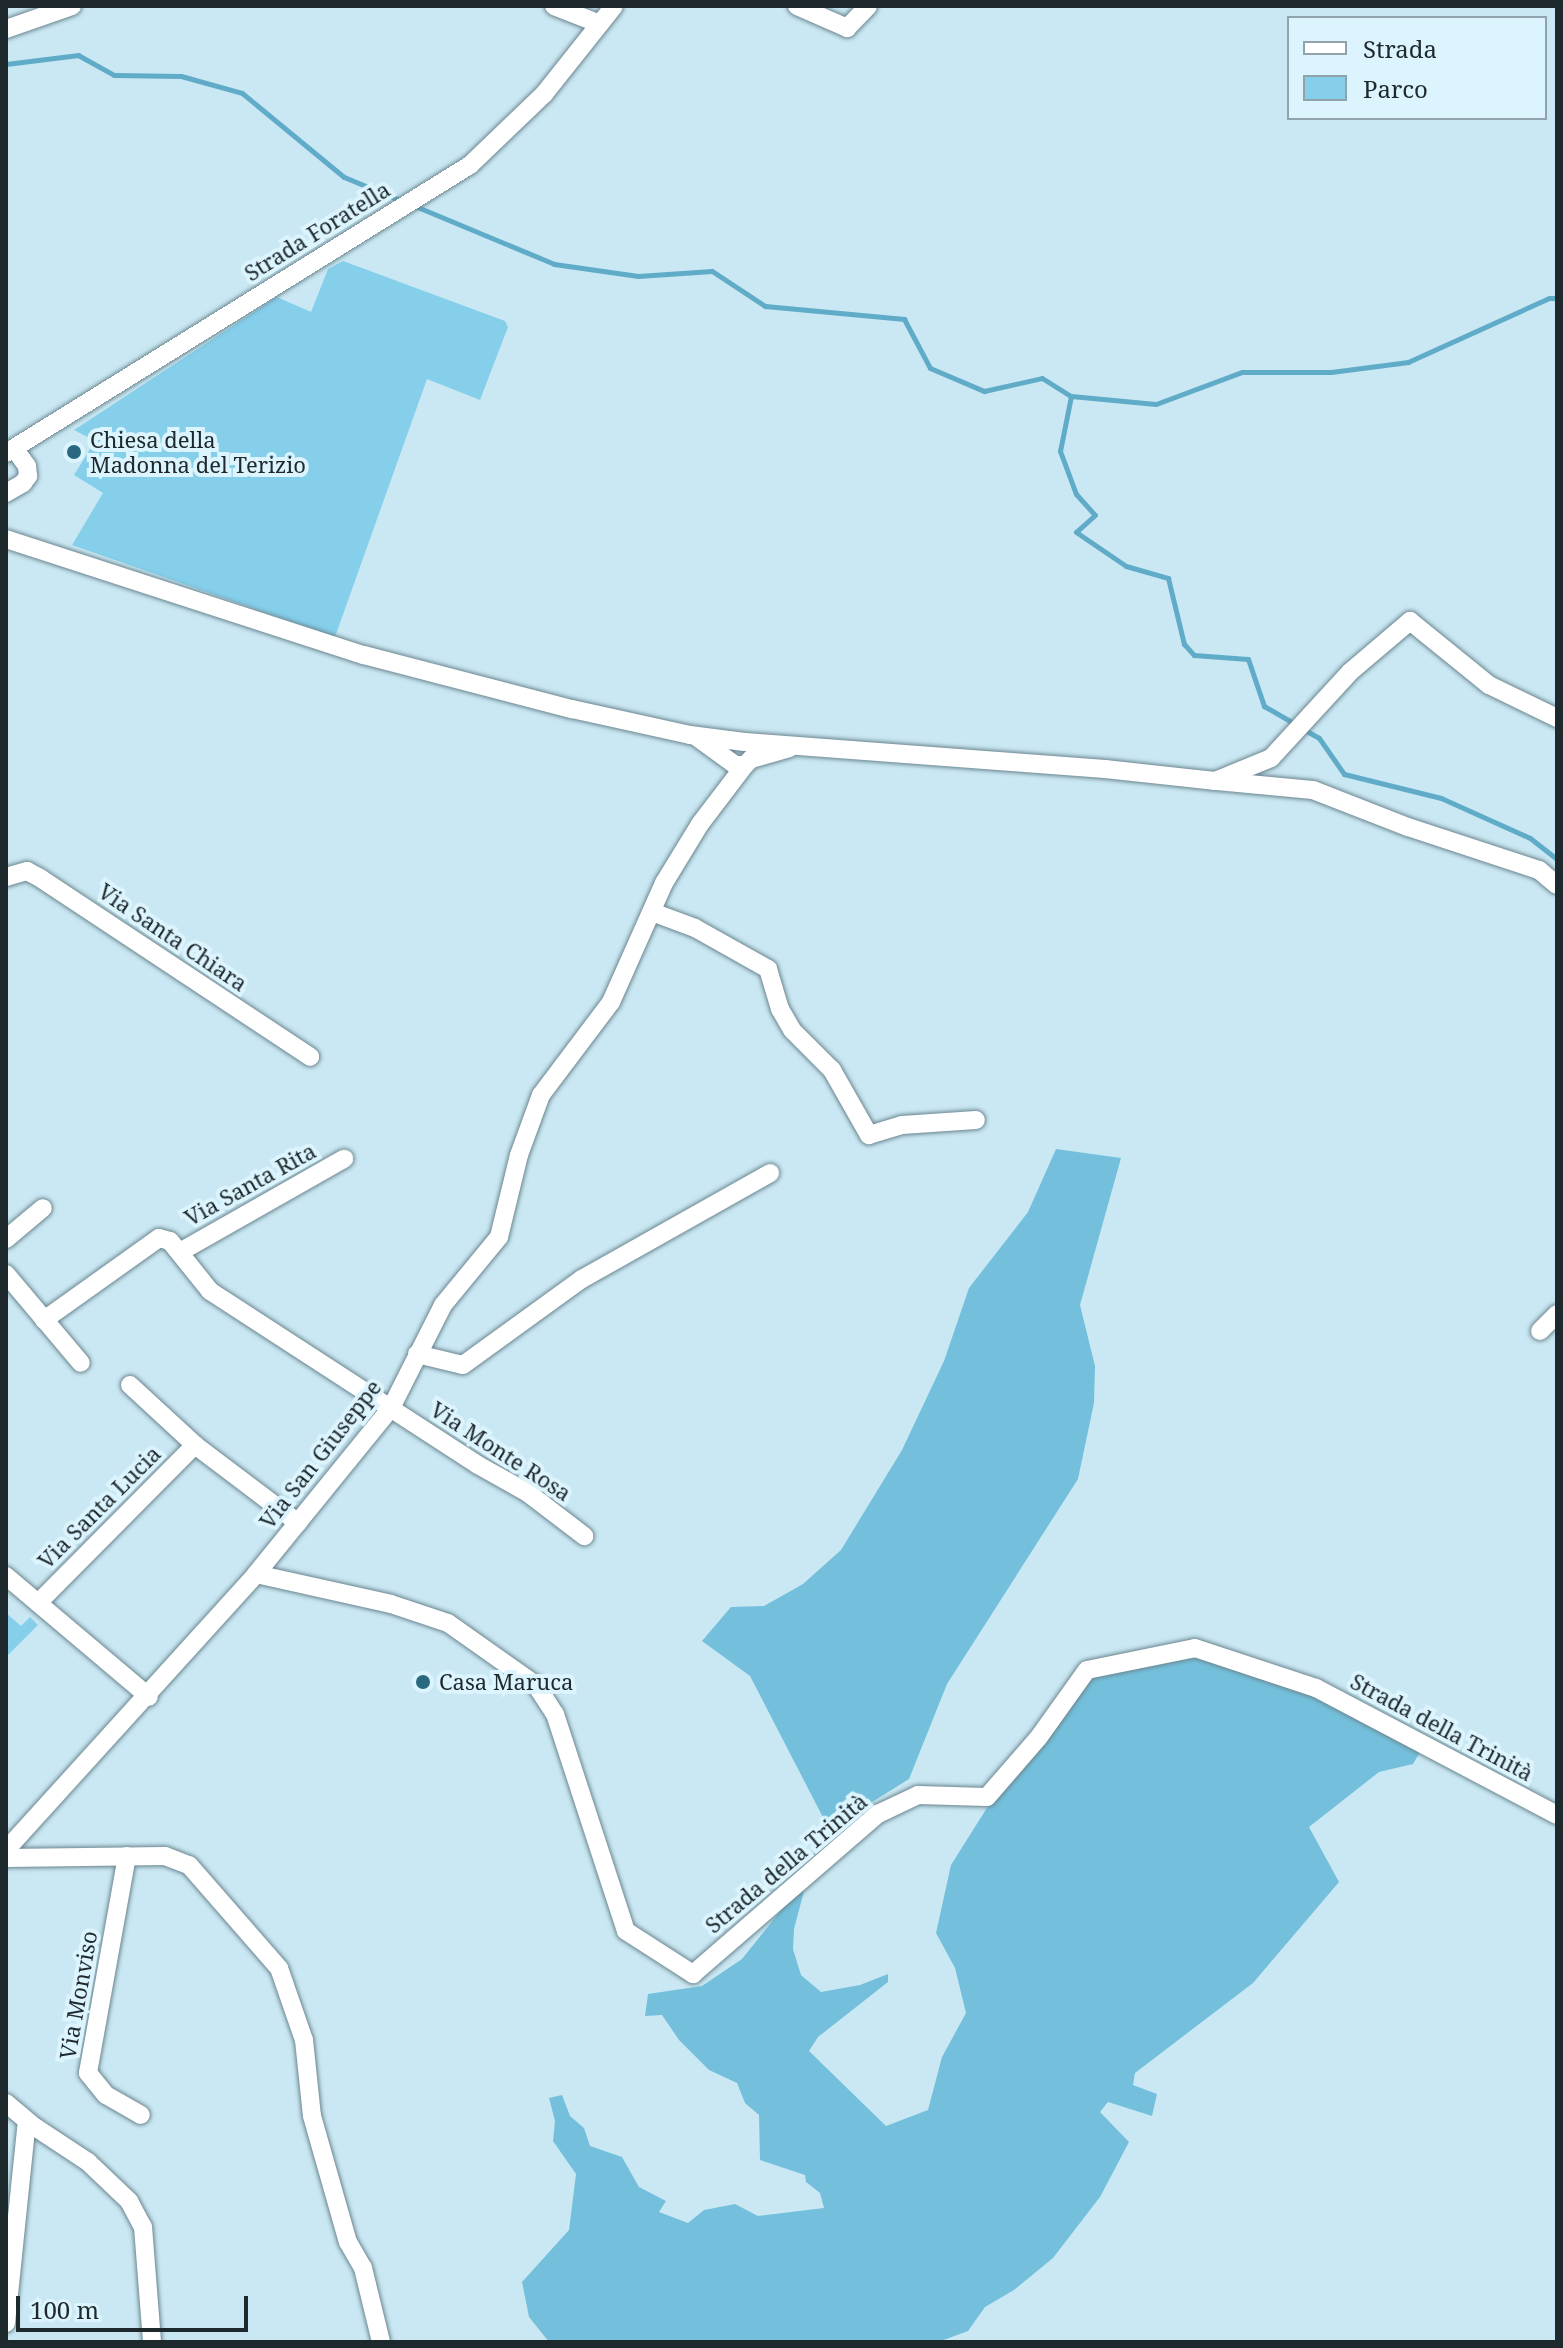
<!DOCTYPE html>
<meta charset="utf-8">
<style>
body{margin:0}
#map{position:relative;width:1563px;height:2348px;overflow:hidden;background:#cae8f3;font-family:"Noto Serif",serif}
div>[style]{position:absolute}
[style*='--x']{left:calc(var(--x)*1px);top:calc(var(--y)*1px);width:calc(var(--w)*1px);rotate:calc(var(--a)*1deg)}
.green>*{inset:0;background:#85cfeb}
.forest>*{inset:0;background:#74c0dc}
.stream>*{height:5px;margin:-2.5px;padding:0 2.5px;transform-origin:2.5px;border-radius:2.5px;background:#60acc8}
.roads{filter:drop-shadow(0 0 2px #6b8690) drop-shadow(0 0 2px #6b8690)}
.minor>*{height:18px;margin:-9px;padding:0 9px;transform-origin:9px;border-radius:9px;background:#fff}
.dots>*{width:22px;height:22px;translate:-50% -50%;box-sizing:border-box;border:4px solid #dcf4fd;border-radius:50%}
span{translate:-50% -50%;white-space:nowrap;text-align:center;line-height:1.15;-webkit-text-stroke:8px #dcf4fd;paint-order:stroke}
.street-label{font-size:22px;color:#1e292e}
.poi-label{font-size:22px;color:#1e292e}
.left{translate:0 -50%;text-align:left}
.frame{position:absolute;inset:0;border:8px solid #1e292e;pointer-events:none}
.legend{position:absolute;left:1287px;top:16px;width:260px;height:104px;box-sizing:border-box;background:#dcf4fd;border:2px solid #90a3aa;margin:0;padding:10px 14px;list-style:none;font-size:24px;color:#1e292e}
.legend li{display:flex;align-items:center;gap:16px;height:40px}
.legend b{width:40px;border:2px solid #90a3aa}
.scale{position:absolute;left:16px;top:2296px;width:232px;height:36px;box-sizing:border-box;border:4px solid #1e292e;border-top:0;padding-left:10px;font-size:24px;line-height:28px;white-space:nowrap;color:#1e292e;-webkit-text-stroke:6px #dcf4fd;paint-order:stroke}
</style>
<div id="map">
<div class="green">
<div style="clip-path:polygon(343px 261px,505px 321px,508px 327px,480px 400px,427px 379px,335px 637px,72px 545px,103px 493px,74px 475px,95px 441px,74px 430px,277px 297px,311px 312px,328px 269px)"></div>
<div style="clip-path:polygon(6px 1613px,21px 1626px,30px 1617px,38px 1625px,6px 1657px)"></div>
</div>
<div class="forest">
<div style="clip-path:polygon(1056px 1149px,1121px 1158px,1080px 1305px,1095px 1366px,1094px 1403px,1078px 1479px,947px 1684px,909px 1779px,829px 1829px,750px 1676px,702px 1641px,731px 1607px,764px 1606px,803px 1584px,841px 1550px,902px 1450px,944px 1361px,969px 1288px,1028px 1212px)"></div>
<div style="clip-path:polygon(1200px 1657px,1280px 1670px,1422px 1749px,1413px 1764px,1379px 1772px,1309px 1827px,1339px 1882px,1253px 1983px,1135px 2073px,1133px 2085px,1157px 2094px,1152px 2116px,1108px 2102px,1100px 2112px,1129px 2142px,1100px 2197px,1053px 2258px,1014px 2290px,985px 2307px,968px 2331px,938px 2342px,549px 2342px,529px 2317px,522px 2282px,569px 2230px,576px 2174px,553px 2141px,555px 2121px,549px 2098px,562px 2095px,570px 2116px,584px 2128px,590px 2146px,622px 2157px,639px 2187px,666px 2201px,659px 2212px,688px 2223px,704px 2210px,735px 2204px,758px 2216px,824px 2208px,820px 2193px,806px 2182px,805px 2175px,760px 2160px,759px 2115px,745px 2103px,737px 2083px,709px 2070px,679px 2040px,662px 2015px,645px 2016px,648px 1994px,702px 1986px,742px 1959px,790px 1899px,804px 1891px,794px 1929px,793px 1949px,801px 1975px,821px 1992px,860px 1985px,888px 1974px,888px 1982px,818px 2037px,809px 2051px,886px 2126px,928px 2110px,942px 2057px,966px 2013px,955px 1968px,936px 1933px,951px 1865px,990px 1803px,1094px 1674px)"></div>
</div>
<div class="stream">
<div style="--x:6;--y:64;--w:73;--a:-7.1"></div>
<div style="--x:78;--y:55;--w:41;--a:29.1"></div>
<div style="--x:114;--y:75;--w:67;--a:0.9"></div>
<div style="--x:181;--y:76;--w:63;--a:15.6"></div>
<div style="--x:242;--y:93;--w:132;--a:39.5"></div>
<div style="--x:344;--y:177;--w:63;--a:22.5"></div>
<div style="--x:415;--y:206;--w:151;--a:22.6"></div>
<div style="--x:554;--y:264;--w:85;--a:8.1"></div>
<div style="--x:638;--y:276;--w:74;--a:-3.9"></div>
<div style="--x:712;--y:271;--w:64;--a:33.4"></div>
<div style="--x:765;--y:306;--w:140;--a:5.3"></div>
<div style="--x:904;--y:319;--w:55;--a:62"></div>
<div style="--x:930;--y:368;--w:59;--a:23.1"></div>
<div style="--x:984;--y:391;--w:59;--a:-12.6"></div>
<div style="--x:1042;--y:378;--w:34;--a:32"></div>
<div style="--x:1071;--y:396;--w:56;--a:101.3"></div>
<div style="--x:1060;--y:451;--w:46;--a:69.6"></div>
<div style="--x:1076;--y:494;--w:28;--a:48"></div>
<div style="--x:1095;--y:515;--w:25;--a:138"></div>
<div style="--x:1076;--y:532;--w:60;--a:34.2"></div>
<div style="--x:1126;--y:566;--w:44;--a:15.9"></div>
<div style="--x:1168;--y:578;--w:68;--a:76.4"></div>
<div style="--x:1184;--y:644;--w:15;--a:48"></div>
<div style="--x:1194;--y:655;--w:54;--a:4.2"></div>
<div style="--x:1248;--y:659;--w:50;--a:71.2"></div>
<div style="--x:1264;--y:706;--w:36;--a:30"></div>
<div style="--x:1071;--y:396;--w:85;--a:5.4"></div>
<div style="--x:1156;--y:404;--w:92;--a:-20.4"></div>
<div style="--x:1242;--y:372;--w:89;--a:0"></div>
<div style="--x:1331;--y:372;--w:78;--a:-7.4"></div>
<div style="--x:1408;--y:362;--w:155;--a:-24.4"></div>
<div style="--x:1549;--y:298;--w:8;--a:0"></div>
<div style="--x:1303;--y:729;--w:18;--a:29"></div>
<div style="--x:1319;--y:738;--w:44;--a:55.2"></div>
<div style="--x:1344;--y:774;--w:100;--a:13.9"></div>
<div style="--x:1441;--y:798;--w:98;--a:24.2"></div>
<div style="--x:1530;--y:838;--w:34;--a:38"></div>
</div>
<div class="roads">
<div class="minor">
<div style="--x:554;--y:6;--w:49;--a:21.4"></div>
<div style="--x:797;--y:6;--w:55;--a:23.7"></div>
<div style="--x:847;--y:28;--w:30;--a:-46"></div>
<div style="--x:6;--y:29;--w:70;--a:-19.2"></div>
<div style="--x:6;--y:453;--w:546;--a:-31.83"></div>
<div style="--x:470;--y:165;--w:103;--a:-43.8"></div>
<div style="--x:544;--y:94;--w:112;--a:-51.5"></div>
<div style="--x:6;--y:493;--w:20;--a:-30"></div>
<div style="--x:23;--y:483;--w:9;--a:-54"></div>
<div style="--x:28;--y:476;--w:10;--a:-96"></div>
<div style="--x:27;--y:466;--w:22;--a:-126"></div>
<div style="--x:6;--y:539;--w:376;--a:18"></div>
<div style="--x:364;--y:655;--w:215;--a:14.6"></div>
<div style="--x:572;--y:709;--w:121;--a:12.4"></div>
<div style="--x:690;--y:735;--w:55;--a:7.3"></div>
<div style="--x:745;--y:742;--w:361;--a:4.3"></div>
<div style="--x:1105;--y:769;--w:111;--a:6.2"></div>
<div style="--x:1215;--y:781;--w:61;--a:-22.3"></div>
<div style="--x:1271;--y:758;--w:117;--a:-47.4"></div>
<div style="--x:1350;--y:672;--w:79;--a:-40.4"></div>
<div style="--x:1410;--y:621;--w:102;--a:39"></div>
<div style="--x:1489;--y:685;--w:76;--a:25.9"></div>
<div style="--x:698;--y:738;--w:46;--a:36.1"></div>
<div style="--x:735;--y:765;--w:10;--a:0"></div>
<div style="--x:1217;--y:781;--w:96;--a:5.4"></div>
<div style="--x:1313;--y:790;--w:102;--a:21.3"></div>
<div style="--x:1408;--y:827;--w:138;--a:18.2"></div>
<div style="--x:1539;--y:870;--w:23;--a:40"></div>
<div style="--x:6;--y:877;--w:22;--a:-16"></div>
<div style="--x:27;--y:871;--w:15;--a:28"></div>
<div style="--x:40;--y:878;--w:324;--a:33.5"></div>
<div style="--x:652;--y:912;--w:46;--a:20.4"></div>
<div style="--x:695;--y:928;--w:84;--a:29.3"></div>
<div style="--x:768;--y:969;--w:42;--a:73.3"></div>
<div style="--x:780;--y:1009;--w:24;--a:60"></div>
<div style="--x:792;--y:1030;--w:57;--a:45"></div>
<div style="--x:832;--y:1070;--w:75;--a:60.4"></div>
<div style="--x:869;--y:1135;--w:34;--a:-17"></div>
<div style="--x:902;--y:1125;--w:74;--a:-3.9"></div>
<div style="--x:6;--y:1239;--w:48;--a:-40"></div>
<div style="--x:180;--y:1252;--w:189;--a:-29.6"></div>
<div style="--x:6;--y:1274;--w:116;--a:49.9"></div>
<div style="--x:44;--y:1320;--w:141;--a:-35.5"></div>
<div style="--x:159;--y:1238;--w:11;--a:15"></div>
<div style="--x:170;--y:1241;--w:64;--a:51.3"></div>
<div style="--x:210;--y:1291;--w:320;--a:33"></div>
<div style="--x:478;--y:1465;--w:57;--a:29.2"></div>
<div style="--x:528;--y:1493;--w:71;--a:37.5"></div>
<div style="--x:1540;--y:1331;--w:24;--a:-45"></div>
<div style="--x:417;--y:1354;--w:47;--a:13.4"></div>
<div style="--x:463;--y:1365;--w:147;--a:-35.9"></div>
<div style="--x:582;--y:1279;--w:216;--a:-29.4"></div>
<div style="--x:130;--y:1385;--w:88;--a:42.7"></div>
<div style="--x:195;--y:1445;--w:129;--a:37.1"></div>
<div style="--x:256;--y:1574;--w:138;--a:12.5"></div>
<div style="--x:391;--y:1604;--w:60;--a:18.4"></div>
<div style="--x:448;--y:1623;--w:108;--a:35.2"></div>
<div style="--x:536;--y:1685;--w:35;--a:57"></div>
<div style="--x:555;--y:1714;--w:228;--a:71.9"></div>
<div style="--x:626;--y:1931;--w:80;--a:32.7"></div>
<div style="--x:693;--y:1974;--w:245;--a:-40.9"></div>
<div style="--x:878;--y:1814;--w:44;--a:-25.4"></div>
<div style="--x:918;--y:1795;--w:69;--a:1.7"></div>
<div style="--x:987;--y:1797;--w:79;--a:-49.1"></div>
<div style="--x:1039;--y:1737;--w:82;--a:-54.4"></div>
<div style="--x:1087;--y:1670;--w:110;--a:-11.5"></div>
<div style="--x:1195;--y:1648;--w:127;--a:18.3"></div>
<div style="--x:1316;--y:1688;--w:272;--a:27.8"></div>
<div style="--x:6;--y:1576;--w:187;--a:40.2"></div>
<div style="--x:38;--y:1603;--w:223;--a:-45.2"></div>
<div style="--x:6;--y:1850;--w:372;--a:-47.8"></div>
<div style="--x:256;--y:1574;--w:214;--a:-50.9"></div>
<div style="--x:391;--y:1408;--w:115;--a:-63.2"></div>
<div style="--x:443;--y:1305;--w:88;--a:-50.5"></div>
<div style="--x:499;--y:1237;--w:84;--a:-76.3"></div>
<div style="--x:519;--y:1155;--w:64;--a:-69.9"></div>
<div style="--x:541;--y:1095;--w:116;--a:-53"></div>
<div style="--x:611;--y:1002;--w:130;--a:-66"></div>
<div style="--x:664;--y:883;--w:69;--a:-58.6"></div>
<div style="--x:700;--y:824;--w:74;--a:-52.7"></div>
<div style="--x:745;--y:765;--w:8;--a:-45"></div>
<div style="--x:751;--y:759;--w:40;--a:-16"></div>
<div style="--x:127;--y:1856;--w:220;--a:100.2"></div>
<div style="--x:88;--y:2073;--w:28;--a:51"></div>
<div style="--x:106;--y:2095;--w:40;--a:29.7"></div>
<div style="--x:6;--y:1858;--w:159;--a:-0.7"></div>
<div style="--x:165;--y:1856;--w:26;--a:21"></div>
<div style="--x:189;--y:1865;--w:137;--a:48.9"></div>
<div style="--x:279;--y:1968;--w:76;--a:70.9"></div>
<div style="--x:304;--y:2040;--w:76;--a:84"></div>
<div style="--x:312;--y:2116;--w:131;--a:74.1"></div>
<div style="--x:348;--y:2242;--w:30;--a:60"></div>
<div style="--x:363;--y:2268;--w:76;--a:76.3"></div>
<div style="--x:6;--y:2103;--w:38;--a:40"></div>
<div style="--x:35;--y:2127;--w:64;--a:33.4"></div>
<div style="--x:88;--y:2162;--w:57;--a:43.6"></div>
<div style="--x:129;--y:2201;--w:30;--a:62"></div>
<div style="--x:143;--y:2227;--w:115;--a:85.5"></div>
<div style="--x:6;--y:2323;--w:203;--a:-84.1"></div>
</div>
</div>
<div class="dots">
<div style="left:74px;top:452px;background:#29687e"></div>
<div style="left:423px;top:1682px;background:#29687e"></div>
</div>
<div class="street-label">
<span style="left:317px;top:231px;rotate:-32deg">Strada Foratella</span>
<span style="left:173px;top:937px;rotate:34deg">Via Santa Chiara</span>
<span style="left:250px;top:1184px;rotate:-29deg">Via Santa Rita</span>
<span style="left:501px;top:1451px;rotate:33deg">Via Monte Rosa</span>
<span style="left:320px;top:1454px;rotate:-52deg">Via San Giuseppe</span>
<span style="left:99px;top:1507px;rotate:-45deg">Via Santa Lucia</span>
<span style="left:1442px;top:1727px;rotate:28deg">Strada della Trinità</span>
<span style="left:786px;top:1863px;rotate:-40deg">Strada della Trinità</span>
<span style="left:78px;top:1995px;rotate:-80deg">Via Monviso</span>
</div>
<div class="poi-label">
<span class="left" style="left:90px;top:452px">Chiesa della<br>Madonna del Terizio</span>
<span class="left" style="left:439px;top:1682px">Casa Maruca</span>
</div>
<div class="frame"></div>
<ul class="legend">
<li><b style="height:10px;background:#fff"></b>Strada</li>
<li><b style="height:22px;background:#85cfeb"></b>Parco</li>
</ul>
<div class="scale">100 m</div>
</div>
